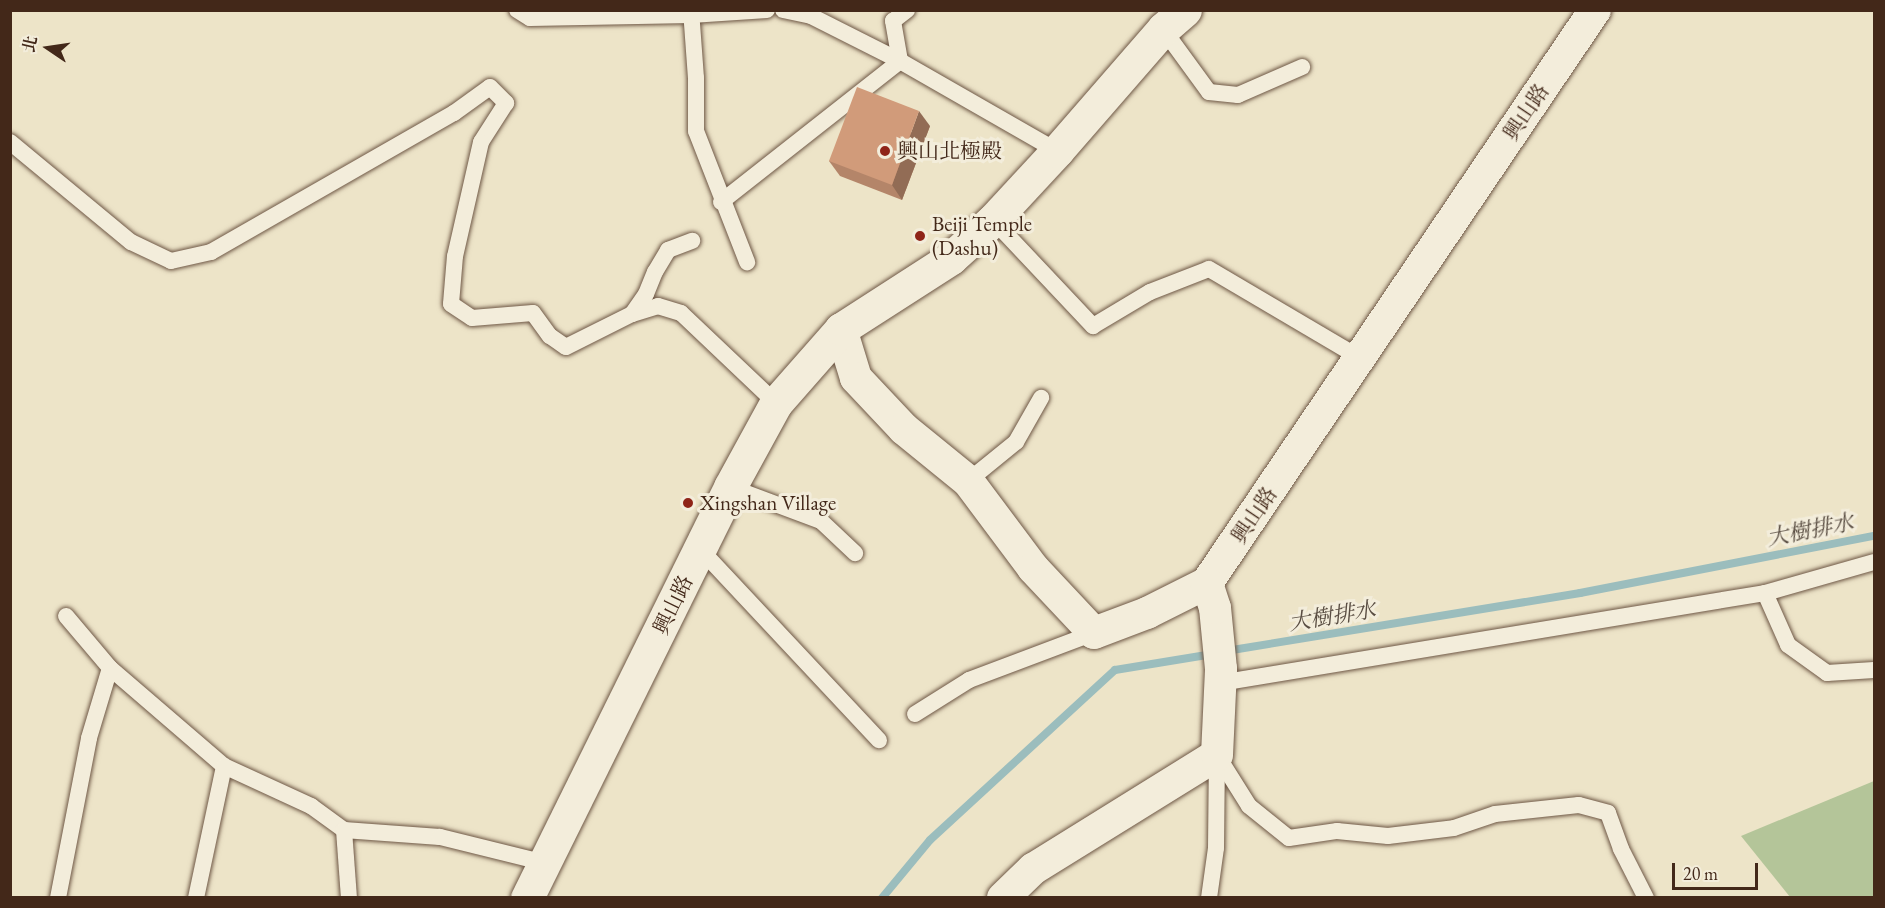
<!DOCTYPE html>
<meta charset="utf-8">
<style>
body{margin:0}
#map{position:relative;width:1885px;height:908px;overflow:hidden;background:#ede4c8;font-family:"EB Garamond","Noto Serif TC",serif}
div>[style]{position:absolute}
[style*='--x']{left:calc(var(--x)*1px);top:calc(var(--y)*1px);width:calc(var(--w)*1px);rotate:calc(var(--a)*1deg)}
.green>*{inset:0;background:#b4c599}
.stream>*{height:8px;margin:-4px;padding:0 4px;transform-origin:4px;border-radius:4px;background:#9bbdbd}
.roads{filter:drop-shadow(0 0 2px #6e5745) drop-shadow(0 0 2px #6e5745)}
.service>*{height:16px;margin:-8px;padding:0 8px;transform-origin:8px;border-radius:8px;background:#f3eddb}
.minor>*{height:32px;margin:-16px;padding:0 16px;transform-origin:16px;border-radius:16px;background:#f3eddb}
.secondary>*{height:33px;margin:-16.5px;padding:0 16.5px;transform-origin:16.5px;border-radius:16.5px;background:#f3eddb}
.wall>*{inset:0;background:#b48569}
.shaded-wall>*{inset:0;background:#926c55}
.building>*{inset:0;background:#d19b7a}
.dots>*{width:16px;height:16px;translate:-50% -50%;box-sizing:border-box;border:3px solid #f3eddb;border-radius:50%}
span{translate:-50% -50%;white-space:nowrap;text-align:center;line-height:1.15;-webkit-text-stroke:6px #f3eddb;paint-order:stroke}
.street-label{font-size:21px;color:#432819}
.poi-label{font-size:21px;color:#432819}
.left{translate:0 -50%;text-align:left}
.water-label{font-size:22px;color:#594d42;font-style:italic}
.frame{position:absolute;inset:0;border:12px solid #432819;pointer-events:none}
.north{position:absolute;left:18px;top:18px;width:60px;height:60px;-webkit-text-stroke:4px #f3eddb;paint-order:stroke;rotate:283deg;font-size:16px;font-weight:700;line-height:24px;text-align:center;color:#432819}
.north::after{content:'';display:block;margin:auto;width:21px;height:27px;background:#432819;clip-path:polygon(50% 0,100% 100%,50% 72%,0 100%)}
.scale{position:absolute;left:1672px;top:863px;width:86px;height:27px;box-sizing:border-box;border:3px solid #432819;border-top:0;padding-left:8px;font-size:18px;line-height:21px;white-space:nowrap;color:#432819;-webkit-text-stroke:4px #f3eddb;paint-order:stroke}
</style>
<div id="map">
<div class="green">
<div style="clip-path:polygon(1874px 781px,1874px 897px,1790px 897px,1741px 836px)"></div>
</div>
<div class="stream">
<div style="--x:1226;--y:651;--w:359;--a:-9.3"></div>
<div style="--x:1580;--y:593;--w:299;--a:-11"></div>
<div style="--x:882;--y:898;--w:75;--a:-50.4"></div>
<div style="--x:930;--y:840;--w:251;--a:-42.6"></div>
<div style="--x:1115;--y:670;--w:99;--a:-9.3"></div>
</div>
<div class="roads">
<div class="service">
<div style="--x:517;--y:10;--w:15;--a:32"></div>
<div style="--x:530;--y:18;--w:161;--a:-1.1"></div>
<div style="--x:691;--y:15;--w:76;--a:-3.8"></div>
<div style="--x:691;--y:10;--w:68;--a:85.8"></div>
<div style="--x:696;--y:78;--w:53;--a:90"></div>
<div style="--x:696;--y:131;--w:141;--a:68.7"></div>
<div style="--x:783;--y:10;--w:29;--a:12"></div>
<div style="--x:811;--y:16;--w:100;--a:26.8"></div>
<div style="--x:900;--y:61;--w:181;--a:29.8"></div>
<div style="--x:1163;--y:29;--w:78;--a:53.9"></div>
<div style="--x:1209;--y:92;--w:29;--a:6"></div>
<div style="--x:1238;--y:95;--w:70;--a:-23.6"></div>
<div style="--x:10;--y:142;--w:157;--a:39.6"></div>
<div style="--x:131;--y:242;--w:44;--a:25.4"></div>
<div style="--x:171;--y:261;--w:41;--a:-12.7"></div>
<div style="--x:211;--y:252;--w:280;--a:-29.8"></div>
<div style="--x:454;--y:113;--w:44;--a:-35.8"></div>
<div style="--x:490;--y:87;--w:23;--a:45"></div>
<div style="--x:506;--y:103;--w:46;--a:122.7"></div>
<div style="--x:481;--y:142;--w:117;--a:102.8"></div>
<div style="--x:455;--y:256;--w:48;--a:94.8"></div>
<div style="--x:451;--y:304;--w:25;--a:34"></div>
<div style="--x:472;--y:318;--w:61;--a:-4.7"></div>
<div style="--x:533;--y:313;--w:29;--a:54"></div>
<div style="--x:550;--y:336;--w:19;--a:35"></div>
<div style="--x:566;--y:347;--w:74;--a:-26.6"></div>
<div style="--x:632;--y:314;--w:27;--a:-17"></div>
<div style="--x:658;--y:306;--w:24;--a:17"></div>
<div style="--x:681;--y:313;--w:131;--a:43.5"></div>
<div style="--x:721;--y:202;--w:228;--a:-38.2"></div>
<div style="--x:900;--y:61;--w:41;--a:-99.9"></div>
<div style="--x:893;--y:21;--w:18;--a:-38"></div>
<div style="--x:993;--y:220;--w:146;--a:46.7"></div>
<div style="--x:1093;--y:326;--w:66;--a:-30.8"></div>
<div style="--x:1150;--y:292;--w:63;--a:-21.3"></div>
<div style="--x:1209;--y:269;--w:175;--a:30.5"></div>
<div style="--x:632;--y:314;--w:24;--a:-55"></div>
<div style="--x:646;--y:294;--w:24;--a:-68"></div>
<div style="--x:655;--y:272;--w:26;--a:-59"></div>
<div style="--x:668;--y:250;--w:26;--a:-21"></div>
<div style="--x:968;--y:481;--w:62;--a:-39.1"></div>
<div style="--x:1016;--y:442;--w:51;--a:-60.4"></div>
<div style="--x:730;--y:487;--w:97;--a:20.5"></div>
<div style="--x:821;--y:521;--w:47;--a:43.3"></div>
<div style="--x:700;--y:549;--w:262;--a:46.9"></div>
<div style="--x:1765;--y:593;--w:113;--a:-15.9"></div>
<div style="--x:66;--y:616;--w:68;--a:49.8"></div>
<div style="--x:110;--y:668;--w:150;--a:40.7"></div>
<div style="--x:224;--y:766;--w:96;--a:24.7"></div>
<div style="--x:311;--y:806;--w:41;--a:36"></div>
<div style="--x:344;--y:830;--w:96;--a:4.2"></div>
<div style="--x:440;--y:837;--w:109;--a:13.8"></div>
<div style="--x:1220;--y:683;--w:552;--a:-9.38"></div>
<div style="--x:1765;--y:593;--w:57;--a:66.1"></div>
<div style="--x:1788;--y:645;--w:48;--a:35.7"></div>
<div style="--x:1827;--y:673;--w:47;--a:-3.7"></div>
<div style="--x:915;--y:714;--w:64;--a:-32.2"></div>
<div style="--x:969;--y:680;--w:134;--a:-20.6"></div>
<div style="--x:1217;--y:755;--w:60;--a:57.9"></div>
<div style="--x:1249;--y:806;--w:51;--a:38.7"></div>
<div style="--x:1289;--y:838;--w:49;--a:-8.3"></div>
<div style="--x:1337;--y:831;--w:51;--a:5.6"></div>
<div style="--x:1388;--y:836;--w:66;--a:-6.9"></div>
<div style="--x:1454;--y:828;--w:43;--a:-18.9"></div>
<div style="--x:1495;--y:814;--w:84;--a:-6.1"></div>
<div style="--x:1579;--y:805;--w:30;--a:15"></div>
<div style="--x:1608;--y:813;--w:38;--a:70"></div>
<div style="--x:1621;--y:849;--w:55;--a:63"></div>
<div style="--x:344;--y:830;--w:68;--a:85.8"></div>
<div style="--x:58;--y:898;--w:163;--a:-79"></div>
<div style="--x:89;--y:738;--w:73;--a:-73.3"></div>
<div style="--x:196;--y:898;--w:135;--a:-78"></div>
<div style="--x:1209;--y:898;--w:50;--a:-82"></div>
<div style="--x:1216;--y:848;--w:93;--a:-89.4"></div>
</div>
<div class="minor">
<div style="--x:841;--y:329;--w:51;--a:73"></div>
<div style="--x:856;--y:378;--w:70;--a:46.7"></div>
<div style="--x:904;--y:429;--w:82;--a:39.1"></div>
<div style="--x:968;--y:481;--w:109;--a:53.2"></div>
<div style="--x:1033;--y:568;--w:89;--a:46.8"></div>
<div style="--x:1094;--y:633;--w:57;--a:-20.7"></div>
<div style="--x:1147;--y:613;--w:67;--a:-26.6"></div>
<div style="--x:1207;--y:583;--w:692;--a:-55.9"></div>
<div style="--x:1003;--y:898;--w:42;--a:-44"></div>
<div style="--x:1033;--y:869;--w:216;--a:-31.8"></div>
<div style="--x:1217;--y:755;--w:86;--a:-87.3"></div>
<div style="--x:1221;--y:669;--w:61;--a:-95.6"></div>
<div style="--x:1215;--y:608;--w:26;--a:-108"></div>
</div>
<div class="secondary">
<div style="--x:527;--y:898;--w:458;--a:-63.7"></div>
<div style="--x:730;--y:487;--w:96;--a:-61.3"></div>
<div style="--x:776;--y:403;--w:98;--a:-48.7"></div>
<div style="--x:841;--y:329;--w:131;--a:-32.8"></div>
<div style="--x:951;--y:258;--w:57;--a:-42.1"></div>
<div style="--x:993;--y:220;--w:94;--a:-47.2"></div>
<div style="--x:1057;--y:151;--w:162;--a:-49"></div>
<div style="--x:1163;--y:29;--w:29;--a:-41"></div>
</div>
</div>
<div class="wall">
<div style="clip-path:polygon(930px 126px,902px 200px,840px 176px,829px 161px)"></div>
</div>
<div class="shaded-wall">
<div style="clip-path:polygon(919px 111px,930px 126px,902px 200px,892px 185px)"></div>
</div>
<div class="building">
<div style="clip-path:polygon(857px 87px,919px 111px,892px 185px,829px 161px)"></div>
</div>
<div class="dots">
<div style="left:885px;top:151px;background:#8f2418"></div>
<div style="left:920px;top:236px;background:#8f2418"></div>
<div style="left:688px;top:503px;background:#8f2418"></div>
</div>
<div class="street-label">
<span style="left:1526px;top:112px;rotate:-56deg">興山路</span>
<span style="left:1254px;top:515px;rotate:-56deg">興山路</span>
<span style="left:673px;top:605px;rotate:-64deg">興山路</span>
</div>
<div class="poi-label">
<span class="left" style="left:897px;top:151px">興山北極殿</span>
<span class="left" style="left:932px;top:236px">Beiji Temple<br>(Dashu)</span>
<span class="left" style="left:700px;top:503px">Xingshan Village</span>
</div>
<div class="water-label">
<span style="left:1810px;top:530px;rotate:-11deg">大樹排水</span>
<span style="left:1332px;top:616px;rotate:-9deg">大樹排水</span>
</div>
<div class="frame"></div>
<div class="north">北</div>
<div class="scale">20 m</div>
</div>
